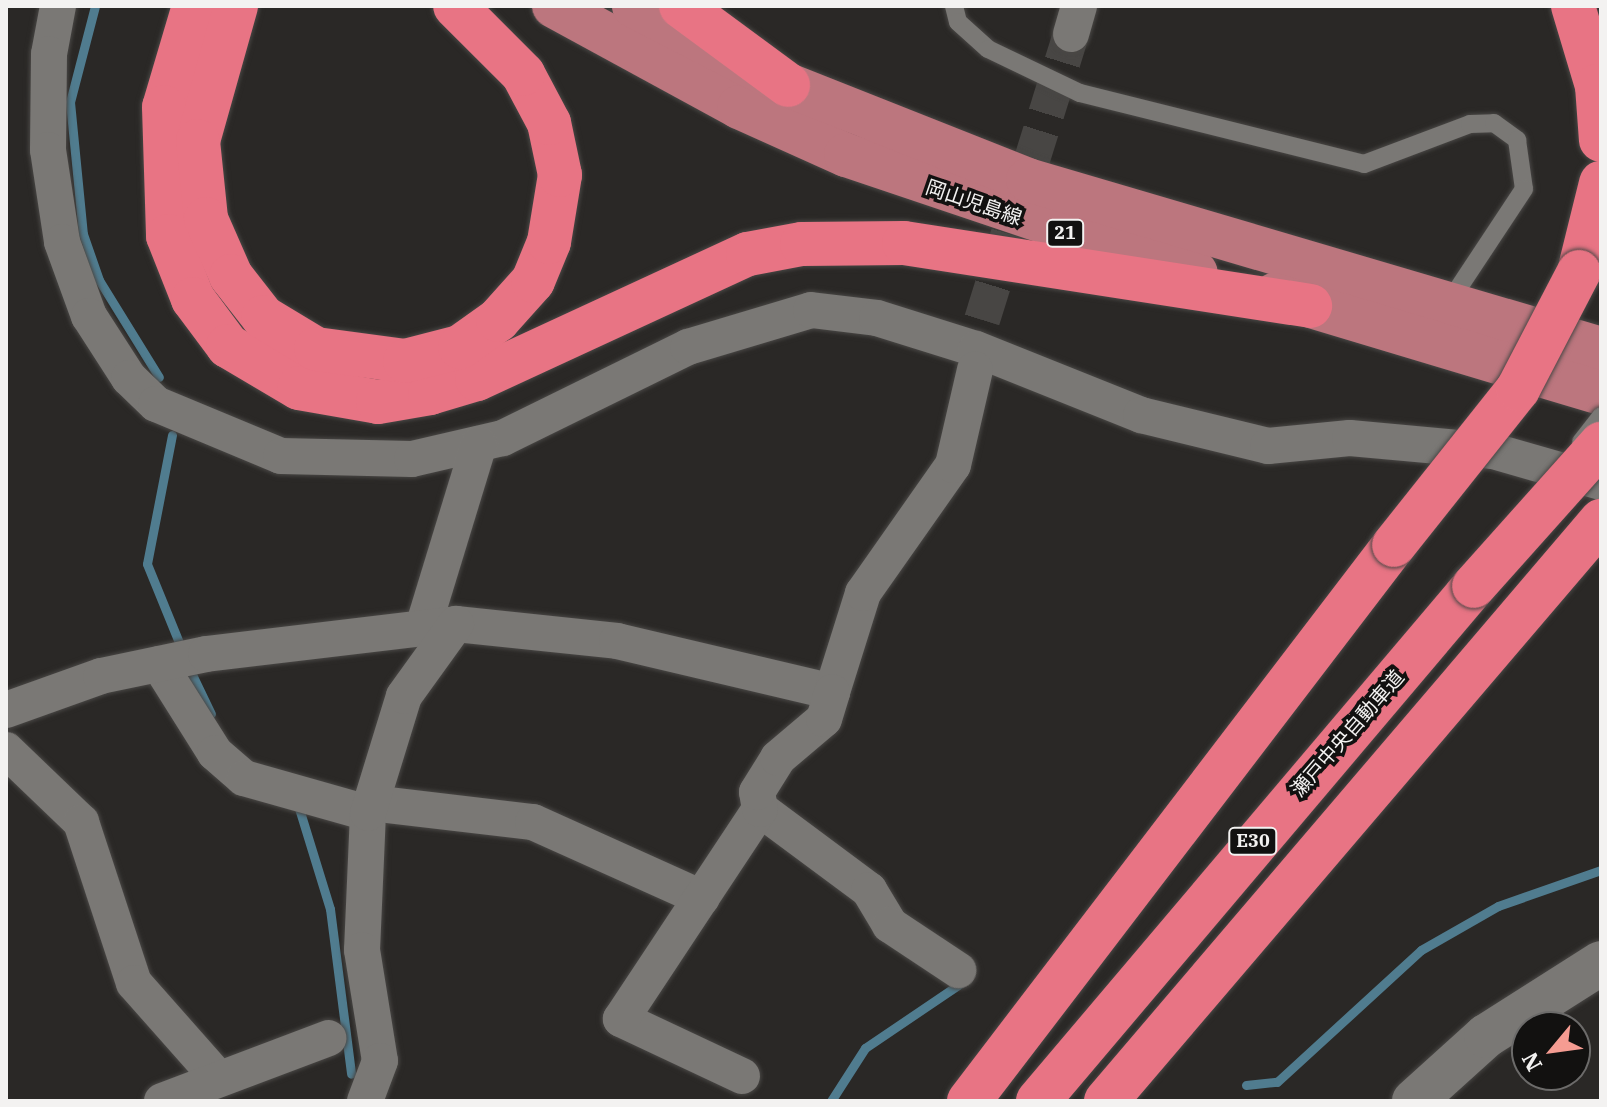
<!DOCTYPE html>
<meta charset="utf-8">
<style>
body{margin:0}
#map{position:relative;width:1607px;height:1107px;overflow:hidden;background:#2a2826;font-family:"IBM Plex Serif","Noto Sans JP",serif}
div>[style]{position:absolute}
[style*='--x']{left:calc(var(--x)*1px);top:calc(var(--y)*1px);width:calc(var(--w)*1px);rotate:calc(var(--a)*1deg)}
.stream>*{height:9px;margin:-4.5px;padding:0 4.5px;transform-origin:4.5px;border-radius:4.5px;background:#507c8f}
.street-tunnel>*{height:36px;margin-top:-18px;transform-origin:0;background:repeating-linear-gradient(90deg,#484644 0 36px,transparent 0 54px)}
.roads{filter:drop-shadow(0 0 2px #494745) drop-shadow(0 0 2px #494745)}
.lane>*{height:18px;margin:-9px;padding:0 9px;transform-origin:9px;border-radius:9px;background:#7a7875}
.street>*{height:36px;margin:-18px;padding:0 18px;transform-origin:18px;border-radius:18px;background:#7a7875}
.secondary>*{height:44px;margin:-22px;padding:0 22px;transform-origin:22px;border-radius:22px;background:#7a7875}
.primary>*{height:44px;margin:-22px;padding:0 22px;transform-origin:22px;border-radius:22px;background:#bc767e}
.highway>*{height:44px;margin:-22px;padding:0 22px;transform-origin:22px;border-radius:22px;background:#e87484}
.bridges{filter:drop-shadow(0 0 2px #494745) drop-shadow(0 0 2px #494745)}
.lane-bridge>*{height:18px;margin:-9px;padding:0 9px;transform-origin:9px;border-radius:9px;background:#7a7875}
.highway-bridge>*{height:44px;margin:-22px;padding:0 22px;transform-origin:22px;border-radius:22px;background:#e87484}
span{translate:-50% -50%;white-space:nowrap;text-align:center;line-height:1.15;-webkit-text-stroke:7px #121110;paint-order:stroke}
.shield-label span{padding:2px 6px;background:#121110;border:2px solid;border-radius:6px;-webkit-text-stroke-width:0}
.shield-label{font-size:18px;color:#f3f2f1;font-weight:700}
.street-label{font-size:20px;color:#f3f2f1}
.frame{position:absolute;inset:0;border:8px solid #f3f2f1;pointer-events:none}
.north{position:absolute;left:1511px;top:1011px;width:80px;height:80px;box-sizing:border-box;background:#121110;border:2px solid #6c6b6a;border-radius:50%;rotate:241deg;font-size:22px;font-weight:700;line-height:32px;text-align:center;color:#f3f2f1}
.north::after{content:'';display:block;margin:auto;width:28px;height:36px;background:#f59c92;clip-path:polygon(50% 0,100% 100%,50% 72%,0 100%)}
</style>
<div id="map">
<div class="stream">
<div style="--x:95;--y:6;--w:99;--a:104.6"></div>
<div style="--x:70;--y:102;--w:133;--a:84.4"></div>
<div style="--x:83;--y:234;--w:49;--a:70.8"></div>
<div style="--x:99;--y:280;--w:114;--a:58.3"></div>
<div style="--x:172;--y:435;--w:131;--a:101"></div>
<div style="--x:147;--y:564;--w:95;--a:67.8"></div>
<div style="--x:188;--y:666;--w:53;--a:64.4"></div>
<div style="--x:298;--y:805;--w:109;--a:72.9"></div>
<div style="--x:330;--y:909;--w:166;--a:82.7"></div>
<div style="--x:1246;--y:1085;--w:31;--a:-6"></div>
<div style="--x:1277;--y:1082;--w:195;--a:-42.5"></div>
<div style="--x:1421;--y:950;--w:89;--a:-29.7"></div>
<div style="--x:1498;--y:906;--w:109;--a:-19.3"></div>
<div style="--x:831;--y:1101;--w:63;--a:-57.3"></div>
<div style="--x:865;--y:1048;--w:116;--a:-34.1"></div>
</div>
<div class="street-tunnel">
<div style="--x:982;--y:320;--w:300;--a:-72.7"></div>
</div>
<div class="roads">
<div class="lane">
<div style="--x:954;--y:6;--w:16;--a:76"></div>
<div style="--x:958;--y:22;--w:40;--a:42"></div>
<div style="--x:988;--y:49;--w:102;--a:25.6"></div>
<div style="--x:1080;--y:93;--w:293;--a:14"></div>
<div style="--x:1364;--y:164;--w:113;--a:-20.7"></div>
<div style="--x:1470;--y:124;--w:24;--a:-2"></div>
<div style="--x:1494;--y:123;--w:29;--a:36"></div>
<div style="--x:1517;--y:140;--w:49;--a:81.9"></div>
<div style="--x:1524;--y:189;--w:134;--a:123.5"></div>
</div>
<div class="street">
<div style="--x:58;--y:6;--w:49;--a:100.6"></div>
<div style="--x:49;--y:54;--w:96;--a:90.6"></div>
<div style="--x:48;--y:150;--w:93;--a:81.3"></div>
<div style="--x:62;--y:242;--w:79;--a:70"></div>
<div style="--x:89;--y:316;--w:74;--a:57.2"></div>
<div style="--x:129;--y:378;--w:37;--a:44"></div>
<div style="--x:156;--y:404;--w:135;--a:22.6"></div>
<div style="--x:281;--y:456;--w:131;--a:1.3"></div>
<div style="--x:412;--y:459;--w:93;--a:-13"></div>
<div style="--x:503;--y:438;--w:206;--a:-26.2"></div>
<div style="--x:688;--y:347;--w:128;--a:-16.7"></div>
<div style="--x:811;--y:310;--w:66;--a:6.9"></div>
<div style="--x:877;--y:318;--w:104;--a:17.4"></div>
<div style="--x:976;--y:349;--w:178;--a:21.8"></div>
<div style="--x:1141;--y:415;--w:131;--a:13.7"></div>
<div style="--x:1268;--y:446;--w:82;--a:-5.6"></div>
<div style="--x:1350;--y:438;--w:144;--a:5.2"></div>
<div style="--x:1493;--y:451;--w:112;--a:16"></div>
<div style="--x:1071;--y:34;--w:29;--a:-74"></div>
<div style="--x:424;--y:624;--w:188;--a:-73"></div>
<div style="--x:159;--y:664;--w:105;--a:57.8"></div>
<div style="--x:215;--y:753;--w:38;--a:41"></div>
<div style="--x:244;--y:778;--w:129;--a:15.8"></div>
<div style="--x:368;--y:813;--w:137;--a:92.5"></div>
<div style="--x:362;--y:950;--w:112;--a:80.8"></div>
<div style="--x:380;--y:1061;--w:43;--a:110.6"></div>
<div style="--x:6;--y:710;--w:101;--a:-19.7"></div>
<div style="--x:101;--y:676;--w:107;--a:-11.8"></div>
<div style="--x:206;--y:654;--w:252;--a:-6.8"></div>
<div style="--x:456;--y:624;--w:162;--a:6"></div>
<div style="--x:617;--y:641;--w:221;--a:13.3"></div>
<div style="--x:832;--y:692;--w:104;--a:-72.6"></div>
<div style="--x:863;--y:593;--w:156;--a:-54.9"></div>
<div style="--x:953;--y:465;--w:98;--a:-77"></div>
<div style="--x:6;--y:750;--w:104;--a:43.8"></div>
<div style="--x:81;--y:822;--w:169;--a:71.8"></div>
<div style="--x:134;--y:983;--w:128;--a:48.5"></div>
<div style="--x:371;--y:803;--w:163;--a:6.7"></div>
<div style="--x:533;--y:822;--w:185;--a:24.2"></div>
<div style="--x:760;--y:809;--w:136;--a:36.6"></div>
<div style="--x:869;--y:890;--w:41;--a:59"></div>
<div style="--x:890;--y:925;--w:82;--a:33.5"></div>
<div style="--x:368;--y:813;--w:122;--a:-72.9"></div>
<div style="--x:404;--y:696;--w:89;--a:-54.2"></div>
<div style="--x:742;--y:1076;--w:134;--a:-154.8"></div>
<div style="--x:621;--y:1019;--w:252;--a:-56.5"></div>
<div style="--x:760;--y:809;--w:17;--a:-100"></div>
<div style="--x:757;--y:792;--w:40;--a:-58"></div>
<div style="--x:778;--y:758;--w:60;--a:-40.3"></div>
<div style="--x:824;--y:719;--w:28;--a:-73"></div>
<div style="--x:162;--y:1101;--w:178;--a:-20.7"></div>
</div>
<div class="secondary">
<div style="--x:1414;--y:1101;--w:97;--a:-42.1"></div>
<div style="--x:1486;--y:1036;--w:136;--a:-32.4"></div>
</div>
<div class="primary">
<div style="--x:554;--y:6;--w:211;--a:28.6"></div>
<div style="--x:739;--y:107;--w:117;--a:24.2"></div>
<div style="--x:846;--y:155;--w:369;--a:18.6"></div>
<div style="--x:634;--y:6;--w:173;--a:27.2"></div>
<div style="--x:788;--y:85;--w:258;--a:21.6"></div>
<div style="--x:1028;--y:180;--w:597;--a:16.43"></div>
<div style="--x:1274;--y:295;--w:341;--a:16.7"></div>
</div>
<div class="highway">
<div style="--x:194;--y:6;--w:105;--a:106.5"></div>
<div style="--x:164;--y:107;--w:129;--a:88.2"></div>
<div style="--x:168;--y:236;--w:68;--a:68.4"></div>
<div style="--x:193;--y:299;--w:59;--a:53.3"></div>
<div style="--x:228;--y:346;--w:82;--a:30.6"></div>
<div style="--x:299;--y:388;--w:80;--a:10"></div>
<div style="--x:378;--y:402;--w:53;--a:-9.8"></div>
<div style="--x:430;--y:393;--w:49;--a:-16.6"></div>
<div style="--x:477;--y:379;--w:298;--a:-24.8"></div>
<div style="--x:748;--y:254;--w:55;--a:-10.5"></div>
<div style="--x:802;--y:244;--w:102;--a:-0.6"></div>
<div style="--x:904;--y:243;--w:411;--a:8.8"></div>
<div style="--x:236;--y:6;--w:140;--a:105.7"></div>
<div style="--x:198;--y:141;--w:78;--a:84.1"></div>
<div style="--x:206;--y:219;--w:62;--a:66.3"></div>
<div style="--x:231;--y:276;--w:52;--a:52"></div>
<div style="--x:263;--y:317;--w:62;--a:31.1"></div>
<div style="--x:316;--y:349;--w:90;--a:7.7"></div>
<div style="--x:405;--y:361;--w:57;--a:-14.3"></div>
<div style="--x:460;--y:347;--w:47;--a:-35.4"></div>
<div style="--x:498;--y:320;--w:52;--a:-48.1"></div>
<div style="--x:533;--y:281;--w:42;--a:-67.7"></div>
<div style="--x:549;--y:242;--w:68;--a:-80.7"></div>
<div style="--x:560;--y:175;--w:53;--a:-101.9"></div>
<div style="--x:549;--y:123;--w:55;--a:-118"></div>
<div style="--x:523;--y:74;--w:96;--a:-135"></div>
<div style="--x:681;--y:6;--w:133;--a:36.4"></div>
<div style="--x:1573;--y:6;--w:84;--a:73.3"></div>
<div style="--x:1597;--y:86;--w:54;--a:85.8"></div>
<div style="--x:1579;--y:272;--w:92;--a:-76.1"></div>
<div style="--x:969;--y:1101;--w:700;--a:-52.61"></div>
<div style="--x:1038;--y:1101;--w:675;--a:-49.75"></div>
<div style="--x:1106;--y:1101;--w:763;--a:-49.52"></div>
</div>
</div>
<div class="bridges">
<div class="lane-bridge">
<div style="--x:1581;--y:442;--w:33;--a:-52"></div>
</div>
<div class="highway-bridge">
<div style="--x:1394;--y:545;--w:199;--a:-51.5"></div>
<div style="--x:1518;--y:389;--w:132;--a:-62.5"></div>
<div style="--x:1474;--y:586;--w:191;--a:-48.2"></div>
</div>
</div>
<div class="shield-label">
<span style="left:1065px;top:233px">21</span>
<span style="left:1253px;top:841px">E30</span>
</div>
<div class="street-label">
<span style="left:974px;top:202px;rotate:19deg">岡山児島線</span>
<span style="left:1347px;top:733px;rotate:-49deg">瀬戸中央自動車道</span>
</div>
<div class="frame"></div>
<div class="north">N</div>
</div>
